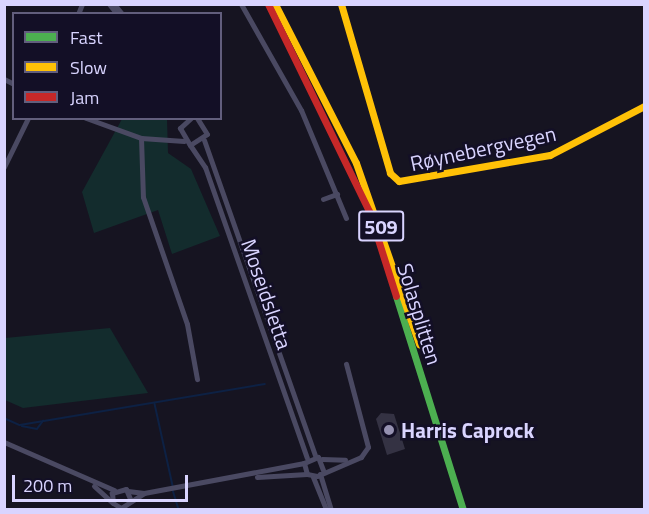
<!DOCTYPE html>
<meta charset="utf-8">
<style>
body{margin:0}
#map{position:relative;width:649px;height:514px;overflow:hidden;background:#161421;font-family:"Titillium Web",sans-serif}
div>[style]{position:absolute}
[style*='--x']{left:calc(var(--x)*1px);top:calc(var(--y)*1px);width:calc(var(--w)*1px);rotate:calc(var(--a)*1deg)}
.green>*{inset:0;background:#132c2d}
.stream>*{height:1.5px;margin:-0.75px;padding:0 0.75px;transform-origin:0.75px;border-radius:0.75px;background:#0d2144}
.building>*{inset:0;background:#343243}
.street>*{height:5px;margin:-2.5px;padding:0 2.5px;transform-origin:2.5px;border-radius:2.5px;background:#4a4962}
.fast>*{height:7px;margin:-3.5px;padding:0 3.5px;transform-origin:3.5px;border-radius:3.5px;background:#4caf50}
.slow>*{height:7px;margin:-3.5px;padding:0 3.5px;transform-origin:3.5px;border-radius:3.5px;background:#ffc107}
.jam>*{height:7px;margin:-3.5px;padding:0 3.5px;transform-origin:3.5px;border-radius:3.5px;background:#c62828}
.dots>*{width:16px;height:16px;translate:-50% -50%;box-sizing:border-box;border:3px solid #130f26;border-radius:50%}
span{translate:-50% -50%;white-space:nowrap;text-align:center;line-height:1.15;-webkit-text-stroke:5px #130f26;paint-order:stroke}
.shield-label span{padding:2px 4px;background:#130f26;border:2px solid;border-radius:4px;-webkit-text-stroke-width:0}
.shield-label{font-size:20px;color:#d9d4ff;font-weight:700}
.street-label{font-size:21px;color:#d9d4ff}
.poi-label{font-size:21px;color:#d9d4ff;font-weight:700}
.left{translate:0 -50%;text-align:left}
.frame{position:absolute;inset:0;border:6px solid #d9d4ff;pointer-events:none}
.legend{position:absolute;left:12px;top:12px;width:210px;height:108px;box-sizing:border-box;background:#130f26;border:2px solid #625e7d;margin:0;padding:8px 10px;list-style:none;font-size:18px;color:#d9d4ff}
.legend li{display:flex;align-items:center;gap:12px;height:30px}
.legend b{width:30px;border:2px solid #625e7d}
.scale{position:absolute;left:12px;top:475px;width:176px;height:27px;box-sizing:border-box;border:3px solid #d9d4ff;border-top:0;padding-left:8px;font-size:18px;line-height:21px;white-space:nowrap;color:#d9d4ff;-webkit-text-stroke:4px #130f26;paint-order:stroke}
</style>
<div id="map">
<div class="green">
<div style="clip-path:polygon(122px 119px,167px 119px,168px 153px,191px 169px,220px 236px,172px 254px,158px 210px,94px 233px,82px 192px)"></div>
<div style="clip-path:polygon(110px 328px,148px 393px,23px 408px,5px 400px,5px 338px)"></div>
</div>
<div class="stream">
<div style="--x:155;--y:404;--w:84;--a:77.6"></div>
<div style="--x:4;--y:418;--w:17;--a:24"></div>
<div style="--x:20;--y:425;--w:248;--a:-9.5"></div>
<div style="--x:22;--y:426;--w:15;--a:11"></div>
<div style="--x:37;--y:429;--w:10;--a:-53"></div>
<div style="--x:173;--y:490;--w:21;--a:73"></div>
</div>
<div class="building">
<div style="clip-path:polygon(381px 413px,394px 414px,405px 449px,387px 455px,376px 419px)"></div>
</div>
<div class="street">
<div style="--x:109;--y:4;--w:13;--a:51"></div>
<div style="--x:114;--y:4;--w:13;--a:51"></div>
<div style="--x:241;--y:4;--w:122;--a:60.5"></div>
<div style="--x:301;--y:110;--w:117;--a:67.4"></div>
<div style="--x:78;--y:14;--w:11;--a:-68"></div>
<div style="--x:4;--y:79;--w:11;--a:27"></div>
<div style="--x:86;--y:118;--w:59;--a:20"></div>
<div style="--x:141;--y:138;--w:43;--a:4"></div>
<div style="--x:191;--y:118;--w:15;--a:138"></div>
<div style="--x:180;--y:128;--w:20;--a:60"></div>
<div style="--x:190;--y:145;--w:20;--a:-33"></div>
<div style="--x:207;--y:134;--w:19;--a:-122"></div>
<div style="--x:141;--y:138;--w:59;--a:88.1"></div>
<div style="--x:143;--y:197;--w:134;--a:70.9"></div>
<div style="--x:187;--y:324;--w:56;--a:79.7"></div>
<div style="--x:204;--y:140;--w:335;--a:70.6"></div>
<div style="--x:190;--y:145;--w:27;--a:56"></div>
<div style="--x:205;--y:167;--w:308;--a:70.7"></div>
<div style="--x:4;--y:167;--w:55;--a:-63.9"></div>
<div style="--x:323;--y:199;--w:15;--a:-20"></div>
<div style="--x:4;--y:442;--w:120;--a:23.6"></div>
<div style="--x:322;--y:459;--w:23;--a:2"></div>
<div style="--x:323;--y:470;--w:14;--a:-111"></div>
<div style="--x:318;--y:457;--w:15;--a:157"></div>
<div style="--x:304;--y:463;--w:11;--a:75"></div>
<div style="--x:307;--y:474;--w:10;--a:11"></div>
<div style="--x:317;--y:476;--w:48;--a:-23.4"></div>
<div style="--x:361;--y:457;--w:12;--a:-55"></div>
<div style="--x:368;--y:447;--w:86;--a:-104.8"></div>
<div style="--x:320;--y:474;--w:38;--a:73"></div>
<div style="--x:257;--y:477;--w:50;--a:-3.4"></div>
<div style="--x:313;--y:477;--w:35;--a:68"></div>
<div style="--x:94;--y:486;--w:24;--a:42"></div>
<div style="--x:128;--y:491;--w:16;--a:7"></div>
<div style="--x:144;--y:493;--w:163;--a:-10.6"></div>
<div style="--x:131;--y:501;--w:13;--a:-113"></div>
<div style="--x:126;--y:489;--w:15;--a:164"></div>
<div style="--x:112;--y:493;--w:10;--a:84"></div>
<div style="--x:113;--y:503;--w:9;--a:32"></div>
<div style="--x:121;--y:508;--w:27;--a:-33"></div>
</div>
<div class="fast">
<div style="--x:396;--y:296;--w:224;--a:72.6"></div>
</div>
<div class="slow">
<div style="--x:275;--y:4;--w:178;--a:63"></div>
<div style="--x:356;--y:163;--w:192;--a:70.8"></div>
<div style="--x:341;--y:4;--w:176;--a:73.8"></div>
<div style="--x:390;--y:173;--w:12;--a:42"></div>
<div style="--x:399;--y:181;--w:153;--a:-9.8"></div>
<div style="--x:550;--y:155;--w:106;--a:-27.5"></div>
</div>
<div class="jam">
<div style="--x:268;--y:4;--w:230;--a:64"></div>
<div style="--x:369;--y:211;--w:89;--a:72.4"></div>
</div>
<div class="dots">
<div style="left:389px;top:430px;background:#9591b1"></div>
</div>
<div class="shield-label">
<span style="left:381px;top:226px">509</span>
</div>
<div class="street-label">
<span style="left:483px;top:148px;rotate:-12deg">Røynebergvegen</span>
<span style="left:267px;top:294px;rotate:71deg">Moseidsletta</span>
<span style="left:420px;top:314px;rotate:73deg">Solasplitten</span>
</div>
<div class="poi-label">
<span class="left" style="left:401px;top:430px">Harris Caprock</span>
</div>
<div class="frame"></div>
<ul class="legend">
<li><b style="height:8px;background:#4caf50"></b>Fast</li>
<li><b style="height:8px;background:#ffc107"></b>Slow</li>
<li><b style="height:8px;background:#c62828"></b>Jam</li>
</ul>
<div class="scale">200 m</div>
</div>
